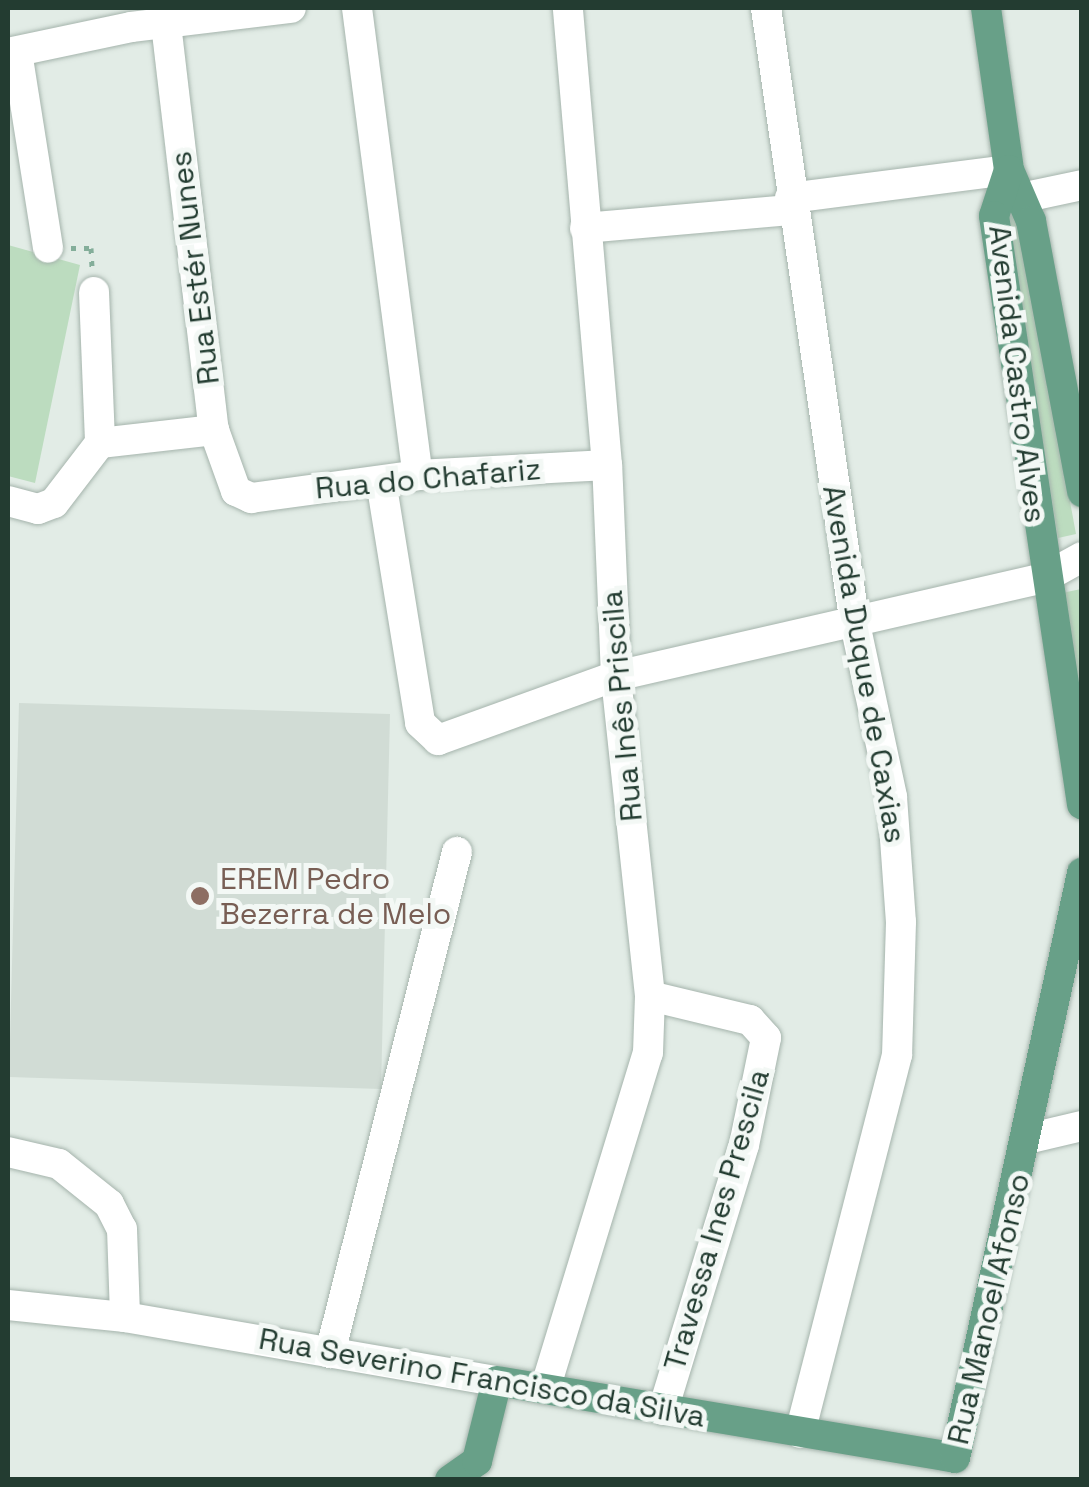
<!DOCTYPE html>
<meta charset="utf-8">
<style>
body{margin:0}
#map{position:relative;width:1089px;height:1487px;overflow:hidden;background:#e2ece6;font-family:"Space Grotesk",sans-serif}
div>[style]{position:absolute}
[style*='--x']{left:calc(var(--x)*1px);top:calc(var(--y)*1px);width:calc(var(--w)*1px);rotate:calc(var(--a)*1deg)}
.built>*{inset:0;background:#d1dcd5}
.green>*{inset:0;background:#bcdcbf}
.path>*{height:5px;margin-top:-2.5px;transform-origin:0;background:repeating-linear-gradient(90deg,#84ae9a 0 5px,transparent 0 13px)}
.roads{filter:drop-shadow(0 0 2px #a5b4ac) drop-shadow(0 0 2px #a5b4ac)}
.minor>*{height:30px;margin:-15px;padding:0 15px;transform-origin:15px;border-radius:15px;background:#fff}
.major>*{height:30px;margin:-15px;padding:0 15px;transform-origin:15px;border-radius:15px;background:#68a088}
.dots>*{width:28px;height:28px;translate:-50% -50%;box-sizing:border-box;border:5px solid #f3f8f5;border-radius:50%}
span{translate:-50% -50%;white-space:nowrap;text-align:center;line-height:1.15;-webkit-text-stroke:10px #f3f8f5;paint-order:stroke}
.street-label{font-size:30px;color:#233c31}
.education-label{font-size:30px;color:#785e54}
.left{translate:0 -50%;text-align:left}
.frame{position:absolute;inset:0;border:10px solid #233c31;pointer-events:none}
</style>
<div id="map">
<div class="built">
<div style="clip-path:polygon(19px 703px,390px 714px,381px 1089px,9px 1077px)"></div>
</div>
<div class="green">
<div style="clip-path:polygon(1017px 215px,1076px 534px,1058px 538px,1006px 216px)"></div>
<div style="clip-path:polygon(8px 245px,80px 265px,35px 483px,8px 476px)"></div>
<div style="clip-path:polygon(1081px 589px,1081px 705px,1062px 593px)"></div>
</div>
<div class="path">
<div style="--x:71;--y:248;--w:20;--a:0"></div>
<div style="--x:91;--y:248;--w:20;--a:87"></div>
</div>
<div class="roads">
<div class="minor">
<div style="--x:357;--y:8;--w:471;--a:82.6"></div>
<div style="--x:766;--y:8;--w:617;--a:81.8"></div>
<div style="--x:854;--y:619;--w:182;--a:77.9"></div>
<div style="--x:892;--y:797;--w:125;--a:85.9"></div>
<div style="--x:901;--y:922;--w:133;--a:91.7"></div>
<div style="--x:897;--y:1055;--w:390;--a:104.4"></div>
<div style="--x:166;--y:24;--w:409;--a:83.3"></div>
<div style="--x:214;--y:430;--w:65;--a:70.2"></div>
<div style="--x:236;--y:491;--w:17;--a:25"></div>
<div style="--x:251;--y:498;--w:169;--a:-7.8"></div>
<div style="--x:418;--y:475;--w:189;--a:-3"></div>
<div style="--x:17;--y:52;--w:198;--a:81"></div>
<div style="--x:8;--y:53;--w:126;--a:-11.9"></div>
<div style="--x:131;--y:27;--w:161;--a:-6.8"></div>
<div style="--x:790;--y:198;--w:221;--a:-7.3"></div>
<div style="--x:1021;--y:198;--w:62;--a:-12"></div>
<div style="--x:585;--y:228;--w:208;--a:-5"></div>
<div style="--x:94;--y:292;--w:151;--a:87.7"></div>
<div style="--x:381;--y:481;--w:245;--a:80.8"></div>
<div style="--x:420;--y:723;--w:25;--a:43"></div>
<div style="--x:438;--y:740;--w:189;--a:-19.8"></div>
<div style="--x:616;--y:676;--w:439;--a:-12.9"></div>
<div style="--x:1044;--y:578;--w:43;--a:-28.9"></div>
<div style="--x:8;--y:501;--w:31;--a:15"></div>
<div style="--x:38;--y:509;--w:17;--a:-21"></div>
<div style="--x:54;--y:503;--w:76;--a:-52.5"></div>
<div style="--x:100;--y:443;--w:115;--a:-6.5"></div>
<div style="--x:650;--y:996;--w:103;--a:13.5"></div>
<div style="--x:750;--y:1020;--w:24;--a:48"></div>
<div style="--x:766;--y:1038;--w:109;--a:101.6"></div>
<div style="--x:744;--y:1145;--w:277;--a:107"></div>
<div style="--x:1027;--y:1139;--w:57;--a:-13.3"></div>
<div style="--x:8;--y:1152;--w:52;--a:13.2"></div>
<div style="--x:59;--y:1164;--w:64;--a:38.7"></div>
<div style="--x:109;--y:1204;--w:28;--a:63"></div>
<div style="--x:122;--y:1229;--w:88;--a:88"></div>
<div style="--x:8;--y:1305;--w:118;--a:5.9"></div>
<div style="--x:125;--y:1317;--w:377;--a:9.8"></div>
<div style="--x:330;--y:1353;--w:517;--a:-75.78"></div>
<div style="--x:545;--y:1389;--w:351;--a:-73"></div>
<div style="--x:648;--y:1053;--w:57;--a:-88"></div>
<div style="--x:650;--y:996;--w:322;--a:-96.1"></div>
<div style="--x:616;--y:676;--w:211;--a:-92.4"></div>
<div style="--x:607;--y:465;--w:459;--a:-94.9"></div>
</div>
<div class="major">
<div style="--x:986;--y:8;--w:164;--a:81.9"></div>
<div style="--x:1009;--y:170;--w:56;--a:66.7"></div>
<div style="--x:1031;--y:221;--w:276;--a:79.3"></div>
<div style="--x:1009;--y:170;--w:48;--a:108.1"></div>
<div style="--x:994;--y:216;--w:595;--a:81.49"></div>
<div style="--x:450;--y:1480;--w:33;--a:-35"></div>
<div style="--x:477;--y:1461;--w:82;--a:-76"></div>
<div style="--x:497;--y:1381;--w:464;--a:9.5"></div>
<div style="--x:955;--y:1458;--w:599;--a:-77.75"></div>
</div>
</div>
<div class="dots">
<div style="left:200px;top:896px;background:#8d6e63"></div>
</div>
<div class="street-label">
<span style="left:195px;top:268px;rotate:-97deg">Rua Estér Nunes</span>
<span style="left:1017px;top:374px;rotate:83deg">Avenida Castro Alves</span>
<span style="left:428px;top:479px;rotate:-5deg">Rua do Chafariz</span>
<span style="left:864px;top:664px;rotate:80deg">Avenida Duque de Caxias</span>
<span style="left:622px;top:706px;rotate:-95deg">Rua Inês Priscila</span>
<span style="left:717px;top:1220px;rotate:-74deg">Travessa Ines Prescila</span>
<span style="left:989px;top:1309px;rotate:-77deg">Rua Manoel Afonso</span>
<span style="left:482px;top:1378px;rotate:10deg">Rua Severino Francisco da Silva</span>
</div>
<div class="education-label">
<span class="left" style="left:220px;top:896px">EREM Pedro<br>Bezerra de Melo</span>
</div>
<div class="frame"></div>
</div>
